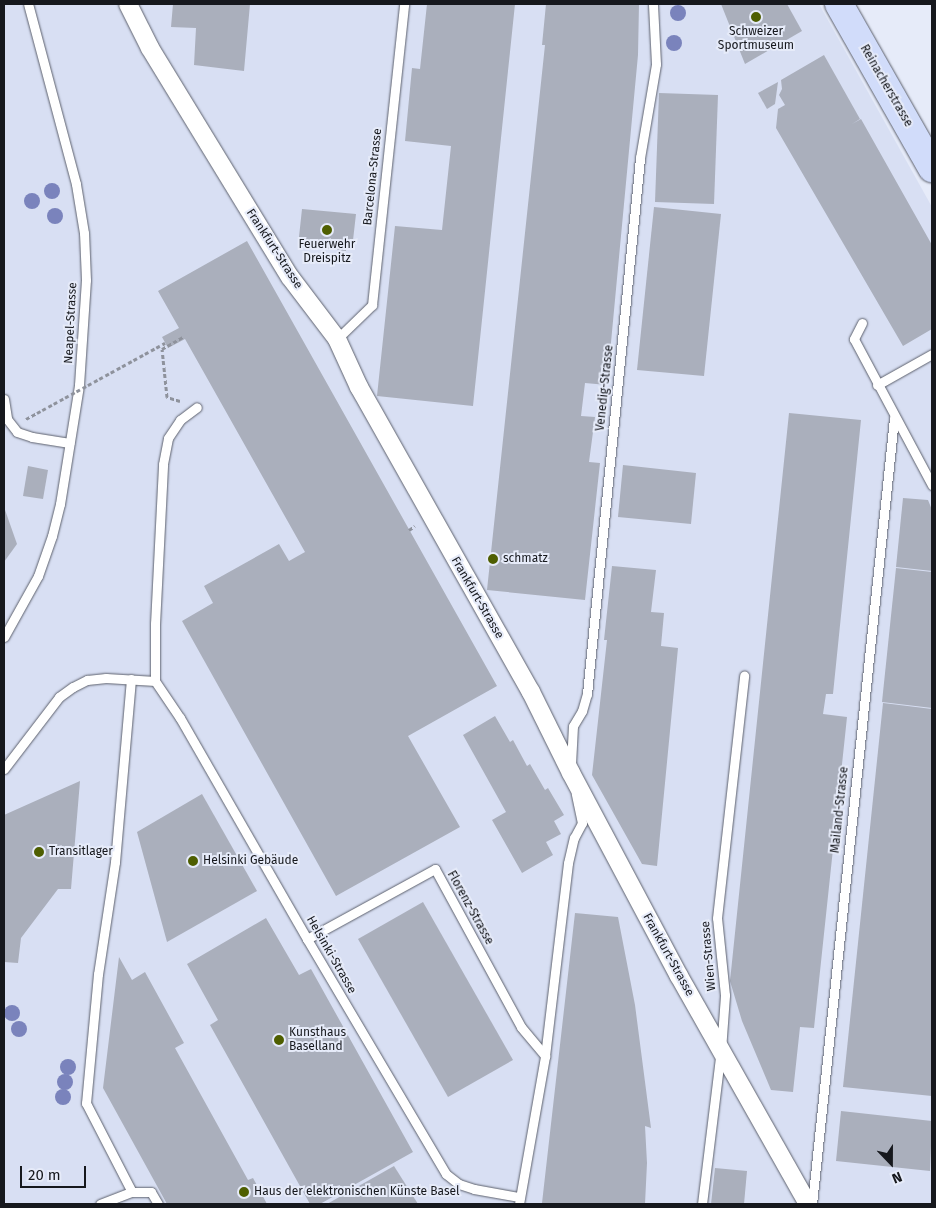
<!DOCTYPE html>
<meta charset="utf-8">
<style>
body{margin:0}
#map{position:relative;width:936px;height:1208px;overflow:hidden;background:#e6ebf9;font-family:"Fira Sans",sans-serif}
div>[style]{position:absolute}
[style*='--x']{left:calc(var(--x)*1px);top:calc(var(--y)*1px);width:calc(var(--w)*1px);rotate:calc(var(--a)*1deg)}
.built>*{inset:0;background:#d8dff3}
.building>*{inset:0;background:#aaafbc}
.path>*{height:3px;margin-top:-1.5px;transform-origin:0;background:repeating-linear-gradient(90deg,#8e929c 0 4px,transparent 0 6.5px)}
.roads{filter:drop-shadow(0 0 1px #5d616d) drop-shadow(0 0 1px #5d616d)}
.service>*{height:9px;margin:-4.5px;padding:0 4.5px;transform-origin:4.5px;border-radius:4.5px;background:#fff}
.minor>*{height:18px;margin:-9px;padding:0 9px;transform-origin:9px;border-radius:9px;background:#fff}
.primary>*{height:28px;margin:-14px;padding:0 14px;transform-origin:14px;border-radius:14px;background:#d1dcfa}
.path-bridge>*{height:3px;margin-top:-1.5px;transform-origin:0;background:repeating-linear-gradient(90deg,#8e929c 0 4px,transparent 0 6.5px)}
.trees>*{width:16px;height:16px;margin:-8px;border-radius:50%;background:#7a83bc}
.dots>*{width:14px;height:14px;translate:-50% -50%;box-sizing:border-box;border:2px solid #e6ebf9;border-radius:50%}
span{translate:-50% -50%;white-space:nowrap;text-align:center;line-height:1.15;-webkit-text-stroke:4px #e6ebf9;paint-order:stroke}
.poi-label{font-size:12px;color:#16181d}
.left{translate:0 -50%;text-align:left}
.street-label{font-size:12px;color:#16181d}
.frame{position:absolute;inset:0;border:5px solid #16181d;pointer-events:none}
.north{position:absolute;left:866px;top:1138px;width:50px;height:50px;-webkit-text-stroke:4px #e6ebf9;paint-order:stroke;rotate:158deg;font-size:14px;font-weight:700;line-height:20px;text-align:center;color:#16181d}
.north::after{content:'';display:block;margin:auto;width:18px;height:22px;background:#16181d;clip-path:polygon(50% 0,100% 100%,50% 72%,0 100%)}
.scale{position:absolute;left:20px;top:1166px;width:66px;height:22px;box-sizing:border-box;border:2px solid #16181d;border-top:0;padding-left:6px;font-size:15px;line-height:18px;white-space:nowrap;color:#16181d;-webkit-text-stroke:4px #e6ebf9;paint-order:stroke}
</style>
<div id="map">
<div class="built">
<div style="clip-path:polygon(4px 4px,819px 4px,932px 207px,932px 1204px,4px 1204px)"></div>
</div>
<div class="building">
<div style="clip-path:polygon(173px 4px,250px 4px,244px 71px,194px 65px,196px 28px,171px 27px)"></div>
<div style="clip-path:polygon(427px 4px,515px 4px,473px 406px,377px 396px,395px 226px,442px 230px,451px 146px,405px 141px,412px 68px,420px 69px)"></div>
<div style="clip-path:polygon(546px 4px,639px 4px,638px 55px,607px 385px,585px 383px,581px 416px,595px 417px,589px 462px,600px 463px,585px 600px,487px 590px,545px 45px,542px 45px)"></div>
<div style="clip-path:polygon(721px 4px,787px 4px,802px 31px,745px 64px)"></div>
<div style="clip-path:polygon(824px 55px,860px 119px,852px 124px,861px 119px,932px 245px,932px 329px,903px 346px,776px 128px,778px 109px,785px 105px,779px 95px,782px 89px,781px 80px)"></div>
<div style="clip-path:polygon(778px 82px,775px 104px,767px 109px,758px 93px)"></div>
<div style="clip-path:polygon(659px 93px,718px 95px,714px 204px,655px 202px)"></div>
<div style="clip-path:polygon(654px 207px,721px 214px,704px 376px,637px 370px)"></div>
<div style="clip-path:polygon(302px 209px,356px 214px,352px 249px,346px 249px,346px 251px,298px 246px)"></div>
<div style="clip-path:polygon(247px 241px,497px 686px,408px 736px,460px 827px,336px 896px,182px 621px,213px 603px,204px 586px,279px 544px,289px 561px,305px 552px,185px 339px,168px 348px,162px 337px,179px 328px,158px 291px)"></div>
<div style="clip-path:polygon(789px 413px,861px 420px,833px 694px,826px 694px,823px 714px,847px 717px,845px 736px,814px 1028px,800px 1027px,793px 1092px,771px 1090px,742px 1021px,730px 981px)"></div>
<div style="clip-path:polygon(623px 465px,696px 473px,691px 524px,618px 517px)"></div>
<div style="clip-path:polygon(28px 466px,48px 470px,43px 499px,23px 496px)"></div>
<div style="clip-path:polygon(903px 498px,928px 500px,932px 510px,932px 571px,896px 567px)"></div>
<div style="clip-path:polygon(4px 507px,17px 544px,4px 562px)"></div>
<div style="clip-path:polygon(612px 566px,656px 570px,651px 612px,664px 613px,661px 646px,678px 648px,657px 866px,642px 864px,592px 775px,607px 640px,604px 640px)"></div>
<div style="clip-path:polygon(896px 568px,932px 572px,932px 708px,882px 702px)"></div>
<div style="clip-path:polygon(883px 703px,932px 709px,932px 1096px,843px 1087px)"></div>
<div style="clip-path:polygon(495px 716px,510px 742px,513px 740px,527px 766px,530px 764px,545px 790px,548px 788px,564px 815px,554px 821px,561px 834px,546px 842px,553px 855px,522px 873px,492px 820px,506px 812px,463px 735px)"></div>
<div style="clip-path:polygon(80px 781px,71px 889px,58px 889px,21px 938px,18px 963px,4px 962px,4px 815px)"></div>
<div style="clip-path:polygon(202px 794px,257px 891px,167px 942px,137px 832px)"></div>
<div style="clip-path:polygon(423px 902px,513px 1060px,448px 1097px,358px 939px)"></div>
<div style="clip-path:polygon(575px 913px,618px 917px,635px 1005px,651px 1128px,645px 1126px,647px 1163px,645px 1204px,542px 1203px)"></div>
<div style="clip-path:polygon(266px 918px,299px 975px,311px 969px,413px 1152px,320px 1204px,310px 1204px,210px 1025px,218px 1020px,187px 964px)"></div>
<div style="clip-path:polygon(119px 957px,132px 980px,145px 972px,184px 1043px,175px 1048px,248px 1180px,253px 1178px,267px 1204px,167px 1204px,103px 1088px)"></div>
<div style="clip-path:polygon(841px 1111px,932px 1121px,930px 1171px,836px 1161px)"></div>
<div style="clip-path:polygon(394px 1166px,418px 1204px,327px 1204px)"></div>
<div style="clip-path:polygon(715px 1168px,747px 1171px,744px 1204px,711px 1204px)"></div>
</div>
<div class="path">
<div style="--x:180;--y:401;--w:14;--a:-163"></div>
<div style="--x:167;--y:397;--w:48;--a:-95.9"></div>
<div style="--x:162;--y:349;--w:24;--a:-30"></div>
<div style="--x:26;--y:419;--w:13;--a:-29"></div>
<div style="--x:409;--y:530;--w:7;--a:-34"></div>
</div>
<div class="roads">
<div class="service">
<div style="--x:862;--y:323;--w:18;--a:117"></div>
<div style="--x:854;--y:339;--w:166;--a:61.9"></div>
<div style="--x:337;--y:339;--w:49;--a:-44.2"></div>
<div style="--x:372;--y:305;--w:303;--a:-83.9"></div>
<div style="--x:877;--y:385;--w:63;--a:-29.4"></div>
<div style="--x:4;--y:399;--w:20;--a:81"></div>
<div style="--x:7;--y:419;--w:16;--a:52"></div>
<div style="--x:17;--y:432;--w:16;--a:18"></div>
<div style="--x:32;--y:437;--w:38;--a:9"></div>
<div style="--x:4;--y:637;--w:70;--a:-60.9"></div>
<div style="--x:38;--y:576;--w:42;--a:-70.7"></div>
<div style="--x:52;--y:536;--w:33;--a:-76"></div>
<div style="--x:60;--y:504;--w:121;--a:-80.9"></div>
<div style="--x:79;--y:385;--w:105;--a:-86.2"></div>
<div style="--x:86;--y:280;--w:47;--a:-92.4"></div>
<div style="--x:84;--y:233;--w:50;--a:-99.3"></div>
<div style="--x:76;--y:184;--w:186;--a:-104.9"></div>
<div style="--x:131;--y:679;--w:184;--a:95"></div>
<div style="--x:115;--y:862;--w:113;--a:98.6"></div>
<div style="--x:98;--y:974;--w:130;--a:95.3"></div>
<div style="--x:86;--y:1103;--w:100;--a:62.7"></div>
<div style="--x:155;--y:681;--w:45;--a:56"></div>
<div style="--x:180;--y:718;--w:255;--a:60.1"></div>
<div style="--x:307;--y:939;--w:273;--a:59.4"></div>
<div style="--x:446;--y:1174;--w:16;--a:38"></div>
<div style="--x:459;--y:1184;--w:16;--a:18"></div>
<div style="--x:474;--y:1189;--w:46;--a:10.1"></div>
<div style="--x:155;--y:681;--w:57;--a:-90"></div>
<div style="--x:155;--y:624;--w:160;--a:-87.1"></div>
<div style="--x:163;--y:464;--w:26;--a:-79"></div>
<div style="--x:168;--y:438;--w:22;--a:-56"></div>
<div style="--x:180;--y:420;--w:21;--a:-37"></div>
<div style="--x:571;--y:764;--w:38;--a:-87"></div>
<div style="--x:573;--y:726;--w:17;--a:-59"></div>
<div style="--x:582;--y:711;--w:18;--a:-74"></div>
<div style="--x:587;--y:694;--w:539;--a:-84.35"></div>
<div style="--x:640;--y:158;--w:95;--a:-80.3"></div>
<div style="--x:656;--y:64;--w:60;--a:-92.9"></div>
<div style="--x:4;--y:769;--w:91;--a:-52.6"></div>
<div style="--x:59;--y:697;--w:17;--a:-36"></div>
<div style="--x:73;--y:687;--w:16;--a:-27"></div>
<div style="--x:87;--y:680;--w:19;--a:-6"></div>
<div style="--x:106;--y:678;--w:49;--a:3.5"></div>
<div style="--x:307;--y:939;--w:146;--a:-28.7"></div>
<div style="--x:435;--y:869;--w:180;--a:61.4"></div>
<div style="--x:521;--y:1027;--w:38;--a:50"></div>
<div style="--x:100;--y:1204;--w:34;--a:-21"></div>
<div style="--x:132;--y:1192;--w:19;--a:0"></div>
<div style="--x:151;--y:1192;--w:14;--a:60"></div>
<div style="--x:519;--y:1204;--w:150;--a:-80"></div>
<div style="--x:545;--y:1056;--w:194;--a:-83.2"></div>
<div style="--x:568;--y:863;--w:26;--a:-77"></div>
<div style="--x:574;--y:838;--w:17;--a:-62"></div>
<div style="--x:582;--y:823;--w:30;--a:-102"></div>
<div style="--x:702;--y:1204;--w:155;--a:-83"></div>
<div style="--x:721;--y:1050;--w:55;--a:-85.8"></div>
<div style="--x:725;--y:995;--w:77;--a:-95.9"></div>
<div style="--x:717;--y:918;--w:244;--a:-83.6"></div>
<div style="--x:812;--y:1204;--w:790;--a:-84.04"></div>
</div>
<div class="minor">
<div style="--x:128;--y:4;--w:49;--a:63.4"></div>
<div style="--x:150;--y:48;--w:268;--a:58.6"></div>
<div style="--x:290;--y:277;--w:78;--a:52.8"></div>
<div style="--x:337;--y:339;--w:53;--a:65.4"></div>
<div style="--x:359;--y:387;--w:350;--a:60.6"></div>
<div style="--x:531;--y:692;--w:90;--a:63.7"></div>
<div style="--x:571;--y:773;--w:230;--a:62"></div>
<div style="--x:679;--y:976;--w:262;--a:60.5"></div>
</div>
<div class="primary">
<div style="--x:839;--y:4;--w:189;--a:60.4"></div>
</div>
</div>
<div class="path-bridge">
<div style="--x:37;--y:413;--w:146;--a:-28.7"></div>
</div>
<div class="trees">
<div style="left:678px;top:13px"></div>
<div style="left:674px;top:43px"></div>
<div style="left:52px;top:191px"></div>
<div style="left:32px;top:201px"></div>
<div style="left:55px;top:216px"></div>
<div style="left:12px;top:1013px"></div>
<div style="left:19px;top:1029px"></div>
<div style="left:68px;top:1067px"></div>
<div style="left:65px;top:1082px"></div>
<div style="left:63px;top:1097px"></div>
</div>
<div class="dots">
<div style="left:756px;top:17px;background:#4e5e00"></div>
<div style="left:327px;top:230px;background:#4e5e00"></div>
<div style="left:493px;top:559px;background:#4e5e00"></div>
<div style="left:39px;top:852px;background:#4e5e00"></div>
<div style="left:193px;top:861px;background:#4e5e00"></div>
<div style="left:279px;top:1040px;background:#4e5e00"></div>
<div style="left:244px;top:1192px;background:#4e5e00"></div>
</div>
<div class="poi-label">
<span style="left:756px;top:39px">Schweizer<br>Sportmuseum</span>
<span style="left:327px;top:252px">Feuerwehr<br>Dreispitz</span>
<span class="left" style="left:503px;top:559px">schmatz</span>
<span class="left" style="left:49px;top:852px">Transitlager</span>
<span class="left" style="left:203px;top:861px">Helsinki Gebäude</span>
<span class="left" style="left:289px;top:1040px">Kunsthaus<br>Baselland</span>
<span class="left" style="left:254px;top:1192px">Haus der elektronischen Künste Basel</span>
</div>
<div class="street-label">
<span style="left:886px;top:86px;rotate:60deg">Reinacherstrasse</span>
<span style="left:373px;top:177px;rotate:-84deg">Barcelona-Strasse</span>
<span style="left:274px;top:249px;rotate:57deg">Frankfurt-Strasse</span>
<span style="left:71px;top:323px;rotate:-87deg">Neapel-Strasse</span>
<span style="left:605px;top:388px;rotate:-84deg">Venedig-Strasse</span>
<span style="left:477px;top:598px;rotate:60deg">Frankfurt-Strasse</span>
<span style="left:840px;top:810px;rotate:-84deg">Mailand-Strasse</span>
<span style="left:470px;top:908px;rotate:61deg">Florenz-Strasse</span>
<span style="left:331px;top:955px;rotate:60deg">Helsinki-Strasse</span>
<span style="left:668px;top:955px;rotate:61deg">Frankfurt-Strasse</span>
<span style="left:709px;top:956px;rotate:-95deg">Wien-Strasse</span>
</div>
<div class="frame"></div>
<div class="north">N</div>
<div class="scale">20 m</div>
</div>
